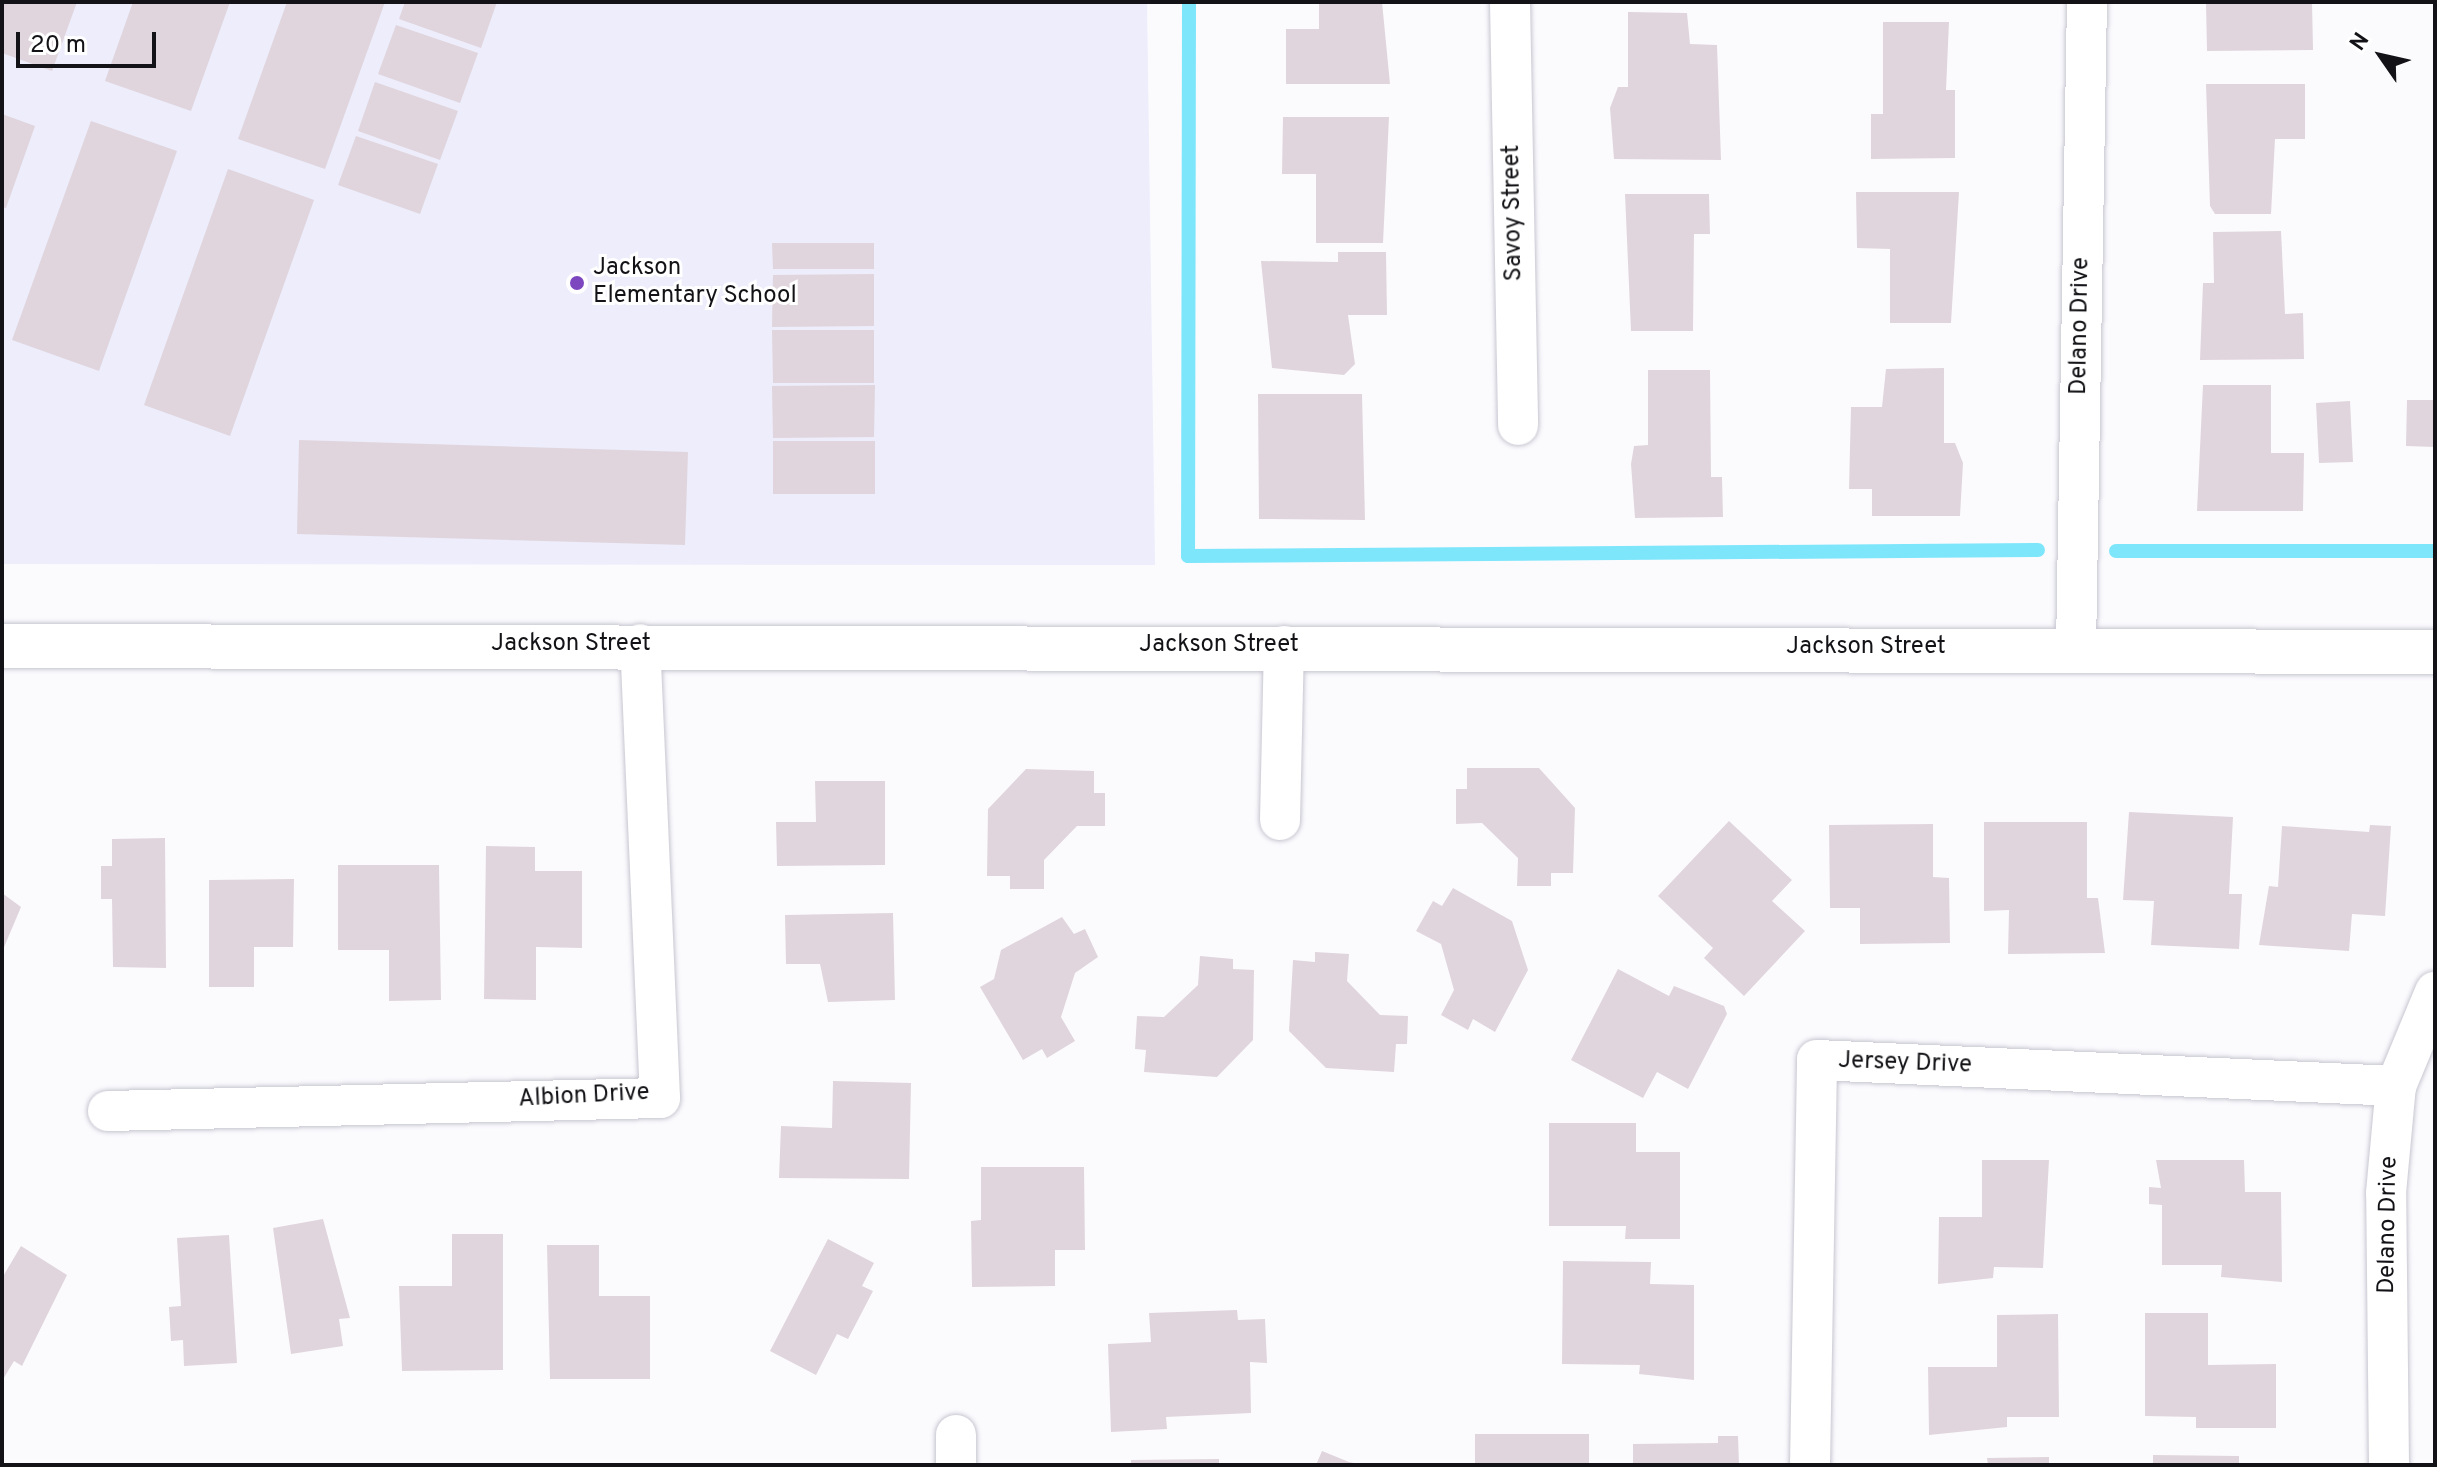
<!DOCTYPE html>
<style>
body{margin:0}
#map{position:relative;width:2437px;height:1467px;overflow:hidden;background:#fbfbfe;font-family:Overpass,sans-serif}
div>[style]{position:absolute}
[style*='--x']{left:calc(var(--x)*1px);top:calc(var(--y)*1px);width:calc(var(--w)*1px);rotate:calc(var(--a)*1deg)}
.built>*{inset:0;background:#ededfc}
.stream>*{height:14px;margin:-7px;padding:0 7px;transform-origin:7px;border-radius:7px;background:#7ee6fb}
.building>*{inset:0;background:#e0d5dc}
.roads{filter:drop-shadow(0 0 2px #c7c6d1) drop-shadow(0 0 2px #c7c6d1)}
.minor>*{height:40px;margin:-20px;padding:0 20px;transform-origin:20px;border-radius:20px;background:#fff}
.secondary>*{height:44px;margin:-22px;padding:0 22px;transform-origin:22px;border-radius:22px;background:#fff}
.dots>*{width:22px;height:22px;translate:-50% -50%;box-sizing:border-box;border:4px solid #fff;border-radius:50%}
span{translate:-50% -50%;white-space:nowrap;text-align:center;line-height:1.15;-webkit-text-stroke:6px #fff;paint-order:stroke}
.street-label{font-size:24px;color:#131317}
.poi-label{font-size:24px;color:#131317}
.left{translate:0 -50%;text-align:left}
.frame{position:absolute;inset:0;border:4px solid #131317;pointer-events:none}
.north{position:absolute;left:2341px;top:16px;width:80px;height:80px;-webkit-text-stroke:6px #fff;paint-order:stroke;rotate:304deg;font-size:22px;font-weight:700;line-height:32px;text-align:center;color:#131317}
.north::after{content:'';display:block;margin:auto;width:28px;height:36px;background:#131317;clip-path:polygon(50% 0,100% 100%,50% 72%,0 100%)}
.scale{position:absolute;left:16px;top:32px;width:140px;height:36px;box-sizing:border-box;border:4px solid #131317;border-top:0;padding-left:10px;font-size:24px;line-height:28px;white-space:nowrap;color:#131317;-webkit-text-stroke:6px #fff;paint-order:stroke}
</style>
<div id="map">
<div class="built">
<div style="clip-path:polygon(2px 2px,1147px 2px,1155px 565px,2px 564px)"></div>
</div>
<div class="stream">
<div style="--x:1189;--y:2;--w:554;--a:90.1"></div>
<div style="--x:1188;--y:556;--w:850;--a:-0.4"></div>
<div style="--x:2116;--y:551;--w:319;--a:0"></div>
</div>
<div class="building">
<div style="clip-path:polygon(2px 2px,77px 2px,52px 71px,2px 53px)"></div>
<div style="clip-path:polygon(133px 2px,230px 2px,191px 111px,105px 81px)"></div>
<div style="clip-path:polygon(287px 2px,385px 2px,325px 169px,238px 139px)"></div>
<div style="clip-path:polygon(405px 2px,497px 2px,481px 48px,399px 19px)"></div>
<div style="clip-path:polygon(1319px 2px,1382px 2px,1390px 84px,1286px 84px,1286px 29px,1319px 29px)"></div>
<div style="clip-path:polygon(2206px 2px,2312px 2px,2313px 50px,2207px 51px)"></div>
<div style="clip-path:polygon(1628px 12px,1687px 13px,1690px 44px,1717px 45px,1721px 160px,1614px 159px,1610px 108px,1618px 87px,1628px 87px)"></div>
<div style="clip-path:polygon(1883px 22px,1949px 22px,1946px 90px,1955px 90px,1955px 158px,1871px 159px,1871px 114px,1883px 114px)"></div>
<div style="clip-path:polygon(396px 25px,478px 53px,460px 103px,378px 74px)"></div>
<div style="clip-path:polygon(375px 82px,458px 111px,440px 160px,358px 131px)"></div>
<div style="clip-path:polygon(2206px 84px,2305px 84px,2305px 139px,2275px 139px,2271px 214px,2215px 214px,2210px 206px)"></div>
<div style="clip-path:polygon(2px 114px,35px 126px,6px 208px,2px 207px)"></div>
<div style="clip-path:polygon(1283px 117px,1389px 117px,1383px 243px,1316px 243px,1316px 174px,1282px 174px)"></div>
<div style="clip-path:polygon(91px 121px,177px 151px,99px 371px,12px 340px)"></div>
<div style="clip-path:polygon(356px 136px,438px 164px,420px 214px,338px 185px)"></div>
<div style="clip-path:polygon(228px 169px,314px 200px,230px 436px,144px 405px)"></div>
<div style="clip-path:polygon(1856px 192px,1959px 192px,1951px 323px,1890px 323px,1890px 249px,1857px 248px)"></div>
<div style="clip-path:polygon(1625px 194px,1709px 194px,1710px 234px,1694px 234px,1693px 331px,1631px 331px)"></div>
<div style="clip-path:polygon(2281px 231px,2285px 314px,2303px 313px,2304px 359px,2200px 360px,2203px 283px,2214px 283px,2213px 232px)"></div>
<div style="clip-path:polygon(772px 243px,874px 243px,874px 269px,773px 269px)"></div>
<div style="clip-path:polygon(1338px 252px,1386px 252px,1387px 315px,1348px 315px,1355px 364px,1344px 375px,1272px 368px,1261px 261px,1338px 262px)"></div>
<div style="clip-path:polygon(874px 274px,874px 326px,772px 327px,773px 275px)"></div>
<div style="clip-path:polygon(772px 330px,874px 330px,874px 383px,773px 383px)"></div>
<div style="clip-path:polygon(1944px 368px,1944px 443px,1955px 443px,1963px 463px,1960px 516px,1872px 516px,1872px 489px,1849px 489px,1851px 407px,1882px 407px,1886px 369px)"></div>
<div style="clip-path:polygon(1648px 370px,1710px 370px,1711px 477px,1722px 477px,1723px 517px,1635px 518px,1631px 464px,1634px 446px,1648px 445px)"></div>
<div style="clip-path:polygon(875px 385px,874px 437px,773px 438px,772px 386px)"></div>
<div style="clip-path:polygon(2203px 385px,2271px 385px,2271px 453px,2304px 453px,2303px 511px,2197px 511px)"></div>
<div style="clip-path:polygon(1258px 394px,1362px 394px,1365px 520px,1259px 519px)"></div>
<div style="clip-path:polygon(2407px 400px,2435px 400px,2435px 447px,2406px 446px)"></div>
<div style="clip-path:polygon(2350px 401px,2353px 462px,2319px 463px,2316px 403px)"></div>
<div style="clip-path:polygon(299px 440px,688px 452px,685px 545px,297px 534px)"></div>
<div style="clip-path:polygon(773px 441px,875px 441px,875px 494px,773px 494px)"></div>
<div style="clip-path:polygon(1467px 768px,1539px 768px,1575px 808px,1573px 873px,1551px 873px,1551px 886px,1517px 886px,1518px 858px,1482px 823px,1456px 824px,1456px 789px,1467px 789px)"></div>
<div style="clip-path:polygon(1026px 769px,1094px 771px,1094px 793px,1105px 793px,1105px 826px,1077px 826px,1044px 860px,1044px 889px,1010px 889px,1010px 876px,987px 876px,988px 809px)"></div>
<div style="clip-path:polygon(815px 781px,885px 781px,885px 865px,777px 866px,776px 822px,816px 822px)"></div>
<div style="clip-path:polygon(2129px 812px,2233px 817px,2229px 894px,2242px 894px,2239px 949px,2151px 945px,2154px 901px,2123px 900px)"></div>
<div style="clip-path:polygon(1729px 821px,1792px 880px,1772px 901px,1805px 931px,1744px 996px,1704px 958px,1713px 948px,1658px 896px)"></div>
<div style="clip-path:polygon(1984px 822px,2087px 822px,2087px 898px,2098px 898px,2105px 953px,2008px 954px,2009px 910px,1984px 911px)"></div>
<div style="clip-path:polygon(1933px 824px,1933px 877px,1949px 878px,1950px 943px,1860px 944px,1860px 908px,1830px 908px,1829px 825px)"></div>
<div style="clip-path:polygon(2370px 825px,2391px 826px,2385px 916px,2352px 914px,2349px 951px,2259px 945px,2269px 886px,2278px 887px,2282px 826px,2369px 832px)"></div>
<div style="clip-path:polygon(165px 838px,166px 968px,113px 967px,112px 899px,101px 899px,101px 866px,112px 866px,112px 839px)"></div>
<div style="clip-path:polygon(486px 846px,535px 847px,535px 871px,582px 871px,582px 948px,536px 947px,536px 1000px,484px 999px)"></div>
<div style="clip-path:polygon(338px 865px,439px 865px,441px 1000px,389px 1001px,389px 950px,338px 950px)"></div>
<div style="clip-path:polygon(294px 879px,293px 947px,254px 947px,254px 987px,209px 987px,209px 880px)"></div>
<div style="clip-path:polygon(1453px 888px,1512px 921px,1528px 970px,1495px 1032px,1473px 1019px,1468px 1030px,1441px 1015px,1454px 990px,1441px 944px,1416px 931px,1433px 901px,1442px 906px)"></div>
<div style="clip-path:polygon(2px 893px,21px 907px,2px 952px)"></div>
<div style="clip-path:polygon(893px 913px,895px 1000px,828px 1002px,820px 964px,786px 964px,785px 915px)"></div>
<div style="clip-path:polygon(1062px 917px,1074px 934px,1085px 929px,1098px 957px,1075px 973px,1061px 1017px,1075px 1041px,1047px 1058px,1042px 1049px,1023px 1060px,980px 987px,994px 979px,1001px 950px)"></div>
<div style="clip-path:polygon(1315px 952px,1349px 954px,1347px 981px,1380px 1015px,1408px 1016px,1407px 1044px,1396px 1044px,1394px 1072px,1326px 1068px,1289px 1031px,1293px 960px,1315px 962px)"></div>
<div style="clip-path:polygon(1200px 956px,1233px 959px,1233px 969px,1254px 970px,1253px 1040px,1217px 1077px,1144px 1072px,1146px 1050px,1135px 1049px,1137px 1016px,1164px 1017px,1198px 985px)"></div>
<div style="clip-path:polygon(1618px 969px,1669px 996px,1674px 986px,1724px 1006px,1727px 1014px,1688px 1089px,1657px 1072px,1643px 1098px,1571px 1060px)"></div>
<div style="clip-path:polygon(833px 1081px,911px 1083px,909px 1179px,779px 1178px,781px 1126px,832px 1128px)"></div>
<div style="clip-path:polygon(1549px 1123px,1636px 1123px,1636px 1152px,1680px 1152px,1680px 1239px,1625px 1239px,1626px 1226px,1549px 1226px)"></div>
<div style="clip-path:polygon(1982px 1160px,2049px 1160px,2043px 1268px,1994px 1267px,1993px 1278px,1938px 1284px,1939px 1217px,1982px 1217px)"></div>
<div style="clip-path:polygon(2156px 1160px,2244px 1160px,2245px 1192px,2281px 1192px,2282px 1282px,2221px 1277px,2222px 1265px,2162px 1265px,2162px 1205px,2149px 1204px,2149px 1187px,2161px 1188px)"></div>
<div style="clip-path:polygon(981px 1167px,1084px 1167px,1085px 1250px,1055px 1250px,1055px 1286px,972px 1287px,971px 1221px,981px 1220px)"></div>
<div style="clip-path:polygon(323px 1219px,350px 1318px,339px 1319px,343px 1346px,291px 1354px,273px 1228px)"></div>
<div style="clip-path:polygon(452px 1234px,503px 1234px,503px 1370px,402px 1371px,399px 1286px,452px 1286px)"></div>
<div style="clip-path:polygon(229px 1235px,237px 1363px,184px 1366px,183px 1340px,171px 1341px,169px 1307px,181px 1306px,177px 1238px)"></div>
<div style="clip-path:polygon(828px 1239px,874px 1263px,862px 1286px,873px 1291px,848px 1339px,837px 1334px,816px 1375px,770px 1351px)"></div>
<div style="clip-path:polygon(547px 1245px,599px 1245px,599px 1296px,650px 1296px,650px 1379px,550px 1379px)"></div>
<div style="clip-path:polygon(21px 1246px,67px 1275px,22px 1366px,14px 1361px,2px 1381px,2px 1278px)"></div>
<div style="clip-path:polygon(1563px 1261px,1651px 1262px,1650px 1284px,1694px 1285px,1694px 1380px,1639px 1374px,1640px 1365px,1562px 1364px)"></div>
<div style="clip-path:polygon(1237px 1310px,1238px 1320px,1265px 1319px,1267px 1363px,1250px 1362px,1251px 1413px,1166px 1417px,1167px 1429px,1111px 1432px,1108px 1344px,1151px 1342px,1149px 1313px)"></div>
<div style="clip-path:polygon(2145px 1313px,2208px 1313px,2208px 1365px,2276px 1364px,2276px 1428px,2196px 1428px,2196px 1417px,2145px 1416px)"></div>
<div style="clip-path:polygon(2058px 1314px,2059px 1417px,2007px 1417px,2007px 1427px,1929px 1435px,1928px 1367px,1997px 1367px,1997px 1315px)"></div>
<div style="clip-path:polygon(1475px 1434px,1589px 1434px,1589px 1465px,1475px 1465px)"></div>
<div style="clip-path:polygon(1718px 1436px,1738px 1436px,1739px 1465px,1633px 1465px,1633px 1444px,1718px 1443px)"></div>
<div style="clip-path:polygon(1322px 1451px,1349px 1462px,1364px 1465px,1316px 1465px)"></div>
<div style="clip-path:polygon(2153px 1455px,2239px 1456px,2239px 1465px,2153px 1465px)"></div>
<div style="clip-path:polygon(2049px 1457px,2049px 1465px,1988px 1465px,1987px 1458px)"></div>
<div style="clip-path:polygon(1219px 1459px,1219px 1465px,1131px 1465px,1131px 1460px)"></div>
</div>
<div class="roads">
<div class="minor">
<div style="--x:1510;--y:2;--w:423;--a:88.9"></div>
<div style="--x:2076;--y:649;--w:647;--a:-89.03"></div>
<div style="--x:1280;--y:820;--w:174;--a:-88.7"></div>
<div style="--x:108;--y:1111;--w:552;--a:-1.35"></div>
<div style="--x:660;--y:1098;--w:454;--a:-92.5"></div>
<div style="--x:956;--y:1435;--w:30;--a:90"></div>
<div style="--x:1810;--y:1465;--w:405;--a:-89"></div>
<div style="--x:1817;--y:1060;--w:580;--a:2.57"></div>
<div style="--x:2389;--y:1465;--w:272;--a:-90.6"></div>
<div style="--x:2386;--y:1193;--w:107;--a:-84.7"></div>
<div style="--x:2396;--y:1086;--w:102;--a:-67.5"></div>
</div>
<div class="secondary">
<div style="--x:2;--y:646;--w:2433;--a:0.14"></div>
</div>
</div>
<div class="dots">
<div style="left:577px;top:283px;background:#7d48bf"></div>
</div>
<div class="street-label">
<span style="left:1514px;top:213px;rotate:-91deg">Savoy Street</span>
<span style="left:2081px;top:326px;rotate:-89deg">Delano Drive</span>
<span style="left:571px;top:645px">Jackson Street</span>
<span style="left:1219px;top:646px">Jackson Street</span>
<span style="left:1866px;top:648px">Jackson Street</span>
<span style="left:1905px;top:1064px;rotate:2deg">Jersey Drive</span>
<span style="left:584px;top:1097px;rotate:-3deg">Albion Drive</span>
<span style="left:2389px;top:1225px;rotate:-89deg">Delano Drive</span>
</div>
<div class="poi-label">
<span class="left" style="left:593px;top:283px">Jackson<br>Elementary School</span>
</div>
<div class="frame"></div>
<div class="north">N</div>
<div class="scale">20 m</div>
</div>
